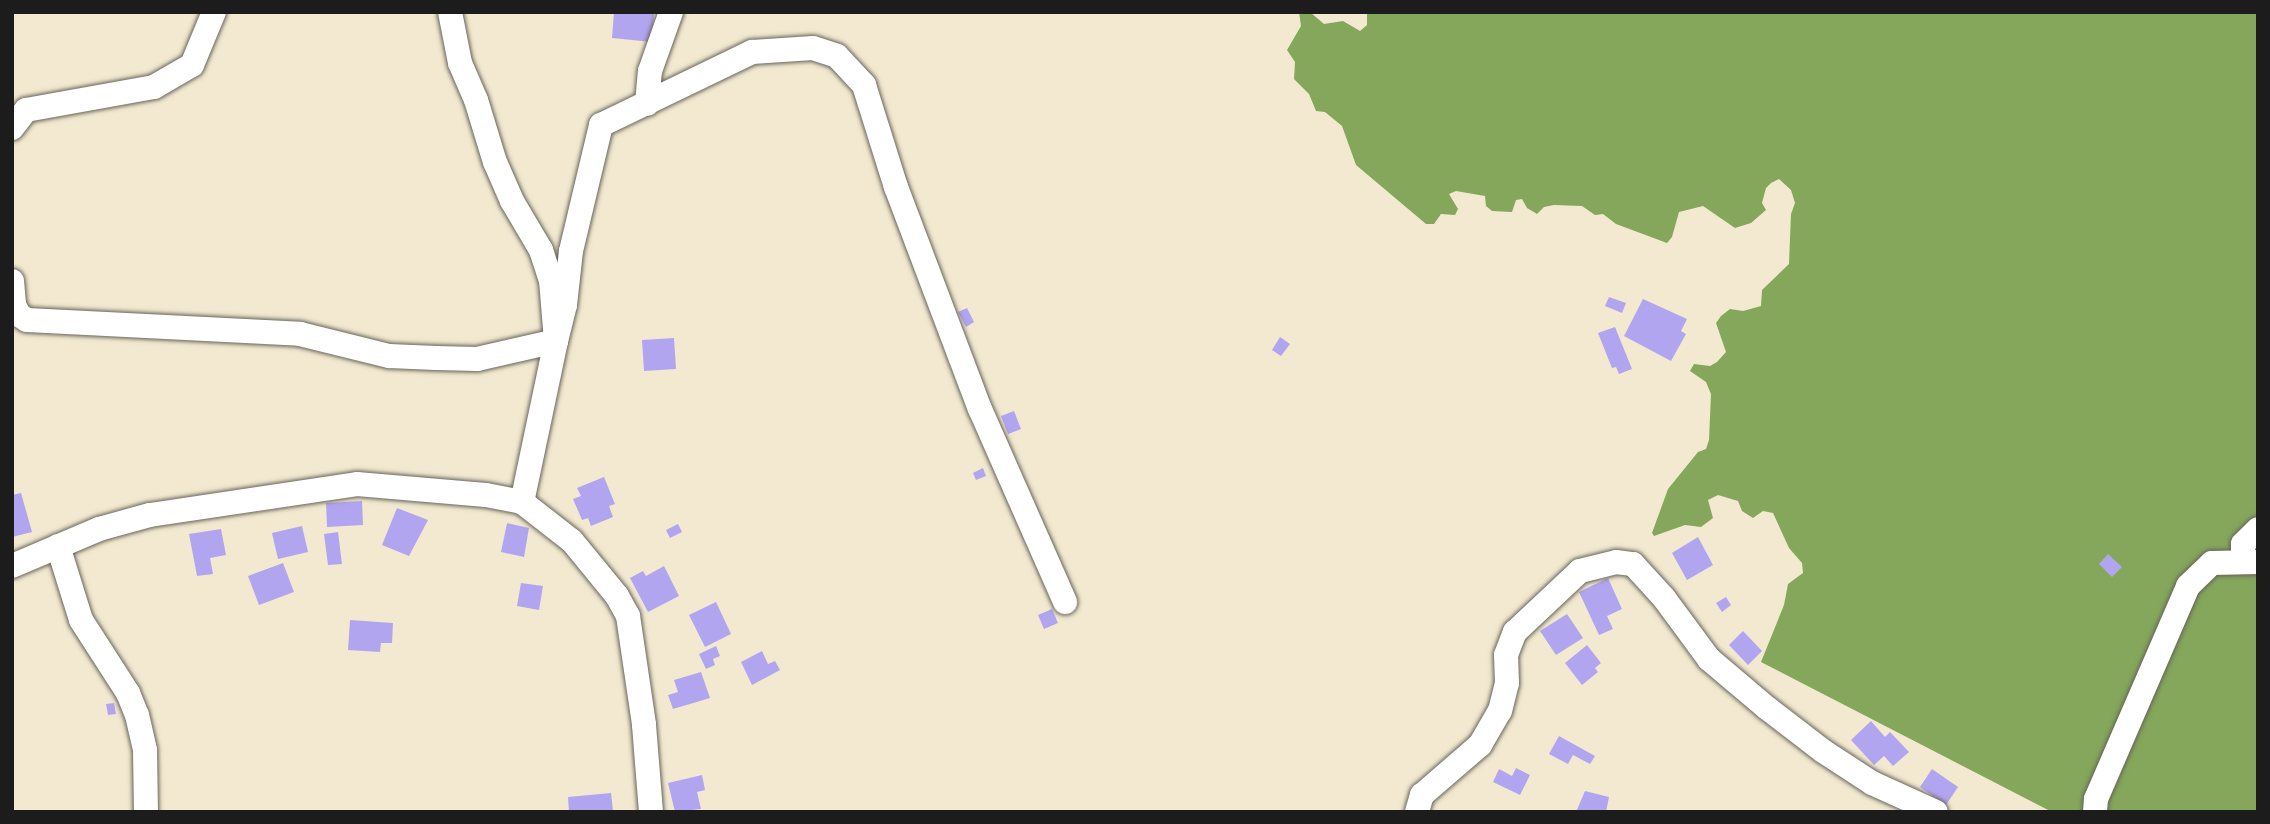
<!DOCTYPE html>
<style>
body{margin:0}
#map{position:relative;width:2270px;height:824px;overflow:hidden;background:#f2e9d0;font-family:Alegreya,serif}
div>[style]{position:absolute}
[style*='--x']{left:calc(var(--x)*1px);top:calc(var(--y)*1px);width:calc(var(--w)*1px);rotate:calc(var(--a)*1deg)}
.forest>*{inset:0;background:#85a75c}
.building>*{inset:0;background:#b2a5f0}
.roads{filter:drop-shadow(0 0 2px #67645b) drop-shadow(0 0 2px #67645b)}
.minor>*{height:24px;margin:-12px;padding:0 12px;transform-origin:12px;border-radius:12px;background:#fff}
span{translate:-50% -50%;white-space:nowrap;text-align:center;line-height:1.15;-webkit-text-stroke:7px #fdfcf7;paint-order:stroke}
.frame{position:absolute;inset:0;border:14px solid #1c1c1c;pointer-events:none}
</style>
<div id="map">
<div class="forest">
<div style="clip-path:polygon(1299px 12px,1310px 12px,1324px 24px,1343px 21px,1360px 31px,1367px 25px,1367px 12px,2258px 12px,2258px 812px,2052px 812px,1761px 662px,1784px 605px,1788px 584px,1803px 573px,1802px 563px,1789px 548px,1773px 513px,1763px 511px,1753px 518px,1742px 511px,1738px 501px,1718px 495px,1708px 500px,1713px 518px,1701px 527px,1685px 525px,1654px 536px,1652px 533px,1668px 489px,1698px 452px,1706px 449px,1709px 440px,1711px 394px,1706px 382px,1690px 371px,1694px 364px,1710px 366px,1717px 362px,1726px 352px,1716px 323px,1721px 316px,1730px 309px,1743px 311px,1761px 306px,1762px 290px,1789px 264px,1791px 214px,1795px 203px,1791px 190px,1779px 179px,1771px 183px,1766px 188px,1762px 203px,1766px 210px,1751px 223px,1735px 228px,1703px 206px,1679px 212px,1672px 237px,1667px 243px,1616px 224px,1603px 214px,1595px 215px,1582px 206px,1554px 205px,1544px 207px,1537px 214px,1527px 208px,1522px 199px,1516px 200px,1512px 212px,1492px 211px,1486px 206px,1485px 196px,1456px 191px,1449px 194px,1458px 209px,1455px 215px,1441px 214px,1434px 224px,1426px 224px,1356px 165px,1342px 126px,1325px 112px,1316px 111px,1309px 94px,1294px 79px,1295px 62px,1287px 50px,1301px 26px)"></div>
</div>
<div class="building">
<div style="clip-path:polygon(614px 12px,654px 13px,652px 42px,612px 38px)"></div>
<div style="clip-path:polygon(1609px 297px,1626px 303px,1622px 313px,1605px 306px)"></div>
<div style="clip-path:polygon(1643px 299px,1687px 319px,1681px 331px,1686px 334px,1671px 361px,1624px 336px)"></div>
<div style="clip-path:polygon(967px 308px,974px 322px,966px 327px,958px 312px)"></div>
<div style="clip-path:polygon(1615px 327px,1632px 369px,1619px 374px,1616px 367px,1612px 368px,1598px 333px)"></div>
<div style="clip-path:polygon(1280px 337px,1290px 344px,1281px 356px,1272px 350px)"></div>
<div style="clip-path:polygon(674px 338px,676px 369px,644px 371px,642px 340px)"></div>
<div style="clip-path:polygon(1014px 411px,1021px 429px,1008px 434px,1001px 416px)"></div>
<div style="clip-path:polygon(983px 468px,986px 476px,976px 480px,973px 473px)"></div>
<div style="clip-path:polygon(604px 477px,615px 504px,609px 506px,613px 517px,591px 526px,588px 518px,582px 520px,573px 499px,581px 496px,577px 488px)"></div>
<div style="clip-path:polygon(21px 493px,32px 532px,12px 537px,12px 495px)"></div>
<div style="clip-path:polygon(362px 501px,363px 525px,327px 527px,326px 503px)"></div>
<div style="clip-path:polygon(397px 508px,428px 520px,409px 556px,382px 545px)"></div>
<div style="clip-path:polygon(507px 523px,529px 528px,524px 557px,501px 552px)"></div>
<div style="clip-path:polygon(678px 524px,682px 532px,670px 538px,666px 530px)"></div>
<div style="clip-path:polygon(302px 526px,308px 552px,278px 559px,272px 533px)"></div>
<div style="clip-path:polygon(221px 529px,226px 555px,210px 558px,213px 574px,197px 576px,189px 534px)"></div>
<div style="clip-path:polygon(338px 532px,342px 564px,328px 565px,324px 534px)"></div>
<div style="clip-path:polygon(1698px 537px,1713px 565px,1687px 580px,1672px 553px)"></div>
<div style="clip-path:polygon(2108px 554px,2122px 567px,2112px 577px,2099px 564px)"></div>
<div style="clip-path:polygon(283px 563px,294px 592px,259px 605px,248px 576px)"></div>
<div style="clip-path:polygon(664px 566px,679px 596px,648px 612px,630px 578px,643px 571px,646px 576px)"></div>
<div style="clip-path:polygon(1608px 578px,1622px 609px,1607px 616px,1613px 629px,1599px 635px,1579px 592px)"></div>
<div style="clip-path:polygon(521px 583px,543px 586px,539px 610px,517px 606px)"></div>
<div style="clip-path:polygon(1726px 597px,1731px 605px,1722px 612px,1716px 603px)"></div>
<div style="clip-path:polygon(716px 602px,731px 634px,705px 647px,689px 615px)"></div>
<div style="clip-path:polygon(1052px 609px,1058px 623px,1044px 629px,1038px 615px)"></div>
<div style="clip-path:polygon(1567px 614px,1583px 638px,1556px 655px,1540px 631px)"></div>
<div style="clip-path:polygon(350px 620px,393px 623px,392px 643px,381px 643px,380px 652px,348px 650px)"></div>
<div style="clip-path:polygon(1743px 631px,1762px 651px,1748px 665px,1729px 645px)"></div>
<div style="clip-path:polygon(1587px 645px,1601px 663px,1595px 668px,1598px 672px,1582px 685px,1565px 663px)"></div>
<div style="clip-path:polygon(716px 646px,720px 656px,713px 659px,715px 665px,706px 669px,699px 654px)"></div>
<div style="clip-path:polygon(762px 651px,768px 664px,775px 661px,780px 670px,752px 685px,741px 662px)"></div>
<div style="clip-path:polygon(701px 672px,710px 698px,673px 709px,668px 695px,678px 692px,674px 680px)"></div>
<div style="clip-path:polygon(114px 703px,116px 714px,108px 715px,106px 704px)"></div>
<div style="clip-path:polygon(1871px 721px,1885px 737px,1890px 732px,1909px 752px,1893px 766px,1884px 756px,1874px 765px,1851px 740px)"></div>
<div style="clip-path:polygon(1559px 736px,1595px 756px,1590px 764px,1573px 755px,1568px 764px,1549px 754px)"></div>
<div style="clip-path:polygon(1516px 768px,1530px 775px,1520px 795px,1493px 782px,1499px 769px,1512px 776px)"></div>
<div style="clip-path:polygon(1932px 769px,1958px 787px,1946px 805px,1920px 787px)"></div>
<div style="clip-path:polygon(702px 775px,705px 790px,697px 792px,701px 809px,675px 812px,668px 783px)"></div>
<div style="clip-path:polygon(1585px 791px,1609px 797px,1606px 812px,1576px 812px)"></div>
<div style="clip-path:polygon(611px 793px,613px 811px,569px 812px,568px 797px)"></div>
</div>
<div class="roads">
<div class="minor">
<div style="--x:450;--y:12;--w:52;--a:78.9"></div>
<div style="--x:460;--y:63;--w:40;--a:66.6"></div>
<div style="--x:476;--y:100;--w:65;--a:73"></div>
<div style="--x:495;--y:162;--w:43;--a:66.4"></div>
<div style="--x:512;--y:201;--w:57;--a:59.4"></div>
<div style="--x:541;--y:250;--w:32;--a:72"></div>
<div style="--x:551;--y:280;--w:61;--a:85.3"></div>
<div style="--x:556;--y:341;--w:165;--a:101.9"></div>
<div style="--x:647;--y:104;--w:33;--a:-85"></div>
<div style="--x:650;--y:71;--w:63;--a:-70.4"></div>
<div style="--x:12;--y:128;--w:23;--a:-52"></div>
<div style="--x:26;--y:110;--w:130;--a:-10.2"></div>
<div style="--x:154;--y:87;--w:44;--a:-30.1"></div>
<div style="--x:192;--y:65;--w:57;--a:-67.5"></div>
<div style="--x:12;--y:281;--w:24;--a:85"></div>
<div style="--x:14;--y:305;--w:11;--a:63"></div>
<div style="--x:19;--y:315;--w:9;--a:32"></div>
<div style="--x:27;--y:320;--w:273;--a:2.9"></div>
<div style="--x:300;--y:334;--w:92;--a:13.9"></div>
<div style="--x:389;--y:356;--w:47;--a:2.4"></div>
<div style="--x:436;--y:358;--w:41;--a:1.4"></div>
<div style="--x:477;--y:359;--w:81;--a:-12.8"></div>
<div style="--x:556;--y:341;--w:37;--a:-76"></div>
<div style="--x:565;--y:305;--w:54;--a:-83.7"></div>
<div style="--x:571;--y:251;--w:130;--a:-76.6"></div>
<div style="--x:601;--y:125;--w:168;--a:-25.8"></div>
<div style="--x:752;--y:52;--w:61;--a:-3.8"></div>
<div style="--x:813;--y:48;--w:25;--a:18"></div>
<div style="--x:837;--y:56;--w:40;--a:47"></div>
<div style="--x:864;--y:85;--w:107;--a:72.6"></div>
<div style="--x:896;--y:187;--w:237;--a:69.3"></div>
<div style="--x:980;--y:409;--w:211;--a:66.2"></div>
<div style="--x:58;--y:546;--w:77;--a:72.7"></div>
<div style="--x:81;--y:620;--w:87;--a:57.2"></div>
<div style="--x:128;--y:693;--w:24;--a:68"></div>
<div style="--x:137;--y:715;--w:36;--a:77"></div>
<div style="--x:145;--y:750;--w:62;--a:89.1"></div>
<div style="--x:2243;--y:562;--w:18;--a:-90"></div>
<div style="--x:2243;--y:544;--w:21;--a:-45"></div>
<div style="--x:12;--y:566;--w:95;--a:-23"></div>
<div style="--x:99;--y:529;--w:53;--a:-15.4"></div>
<div style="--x:150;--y:515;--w:209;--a:-8.5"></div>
<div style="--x:357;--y:484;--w:129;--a:4.9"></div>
<div style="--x:486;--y:495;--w:37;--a:11"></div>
<div style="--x:522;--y:502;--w:63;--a:38"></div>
<div style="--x:572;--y:541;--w:71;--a:50.7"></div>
<div style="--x:617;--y:596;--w:23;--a:61"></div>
<div style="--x:628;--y:616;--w:110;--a:81.6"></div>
<div style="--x:644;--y:725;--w:87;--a:85.4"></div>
<div style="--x:1417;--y:812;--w:18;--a:-74"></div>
<div style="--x:1422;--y:795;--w:77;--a:-40.8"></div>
<div style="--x:1480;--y:745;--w:39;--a:-60"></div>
<div style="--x:1500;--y:711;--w:29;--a:-76"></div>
<div style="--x:1507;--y:683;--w:28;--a:-92"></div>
<div style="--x:1506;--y:655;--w:25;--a:-69"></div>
<div style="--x:1515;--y:632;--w:89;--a:-43.2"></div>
<div style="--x:1580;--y:571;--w:37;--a:-14"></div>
<div style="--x:1616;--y:562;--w:17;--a:7"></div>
<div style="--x:1633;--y:564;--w:46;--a:47.6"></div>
<div style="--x:1664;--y:598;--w:76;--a:53.6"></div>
<div style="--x:1709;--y:659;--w:76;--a:40.2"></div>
<div style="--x:1767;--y:708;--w:71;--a:37.5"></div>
<div style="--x:1823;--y:751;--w:59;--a:33.1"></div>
<div style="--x:1872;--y:783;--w:70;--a:24.4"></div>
<div style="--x:2095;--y:812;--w:13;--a:-86"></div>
<div style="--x:2096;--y:799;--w:232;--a:-66.6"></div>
<div style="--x:2188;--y:586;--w:33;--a:-44"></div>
<div style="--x:2212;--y:563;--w:46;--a:-1.2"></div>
</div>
</div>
<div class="frame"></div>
</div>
